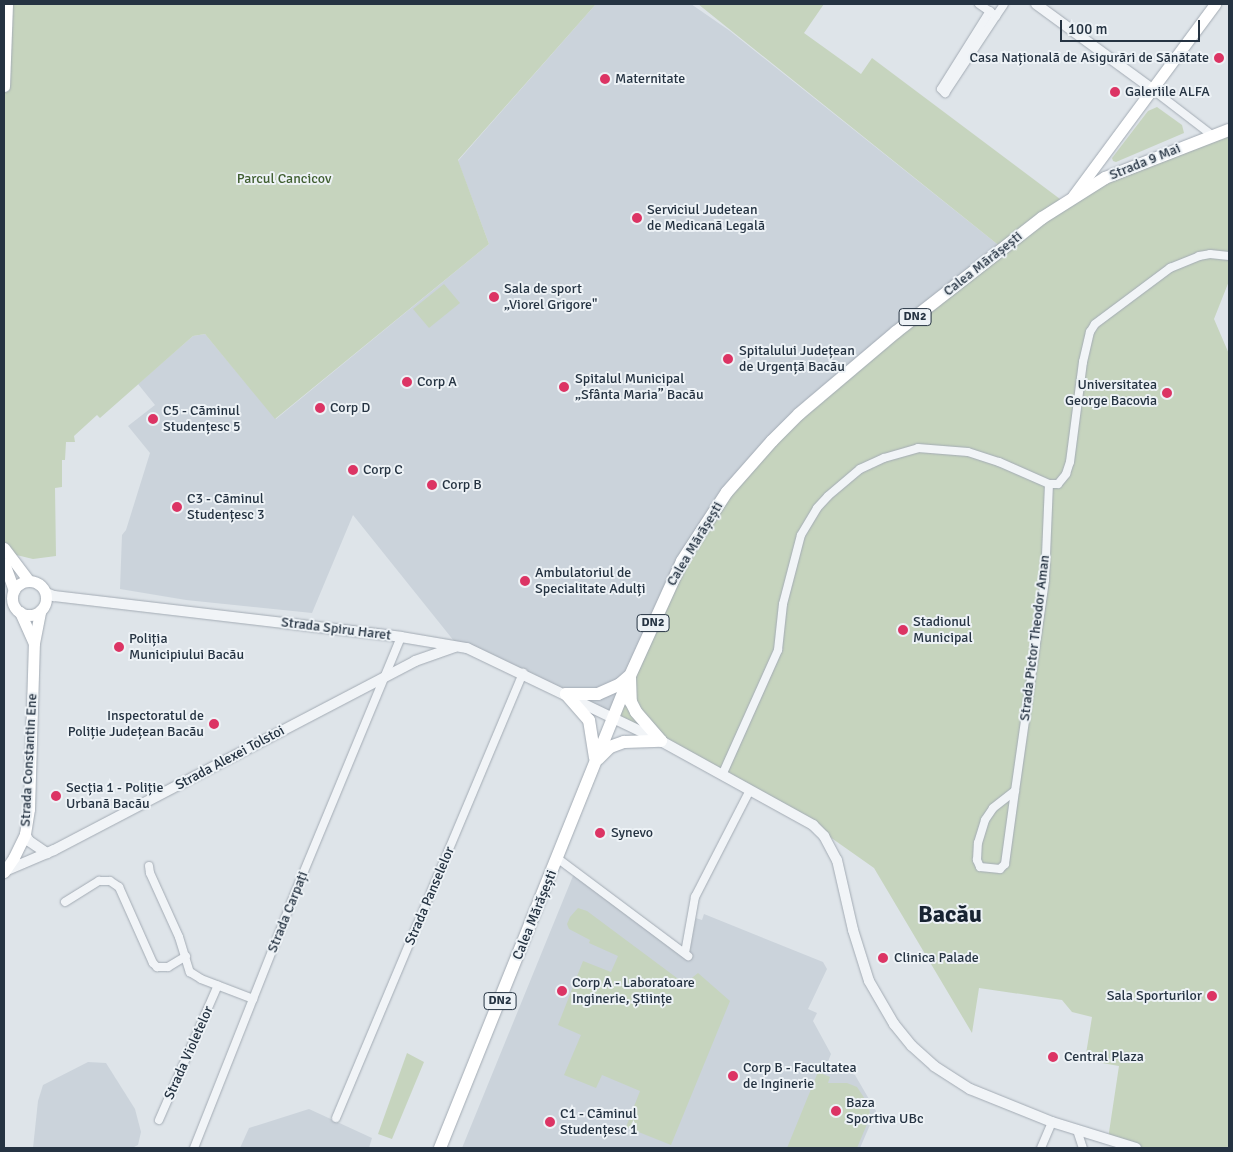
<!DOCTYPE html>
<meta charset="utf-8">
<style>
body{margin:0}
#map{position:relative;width:1233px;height:1152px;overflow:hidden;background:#dee4e9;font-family:Signika,sans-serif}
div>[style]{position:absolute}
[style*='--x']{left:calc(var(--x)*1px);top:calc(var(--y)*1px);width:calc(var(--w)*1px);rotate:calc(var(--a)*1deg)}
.built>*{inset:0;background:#cbd3db}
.green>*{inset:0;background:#c6d4be}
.roads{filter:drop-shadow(0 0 1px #a3abb4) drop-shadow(0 0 1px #a3abb4)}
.minor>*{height:8px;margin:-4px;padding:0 4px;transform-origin:4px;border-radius:4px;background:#f1f4f7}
.tertiary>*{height:10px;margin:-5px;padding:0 5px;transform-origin:5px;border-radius:5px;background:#f1f4f7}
.secondary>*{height:11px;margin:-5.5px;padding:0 5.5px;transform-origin:5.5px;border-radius:5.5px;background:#fff}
.secondary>.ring{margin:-5.5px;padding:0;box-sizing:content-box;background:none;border:11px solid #fff;border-radius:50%}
.primary>*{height:12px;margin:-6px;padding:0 6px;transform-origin:6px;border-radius:6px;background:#fff}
.dots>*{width:14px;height:14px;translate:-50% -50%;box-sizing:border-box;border:2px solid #edf2f6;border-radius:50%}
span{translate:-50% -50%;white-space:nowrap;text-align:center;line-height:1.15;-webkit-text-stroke:4px #edf2f6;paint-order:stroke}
.shield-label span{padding:1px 4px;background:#edf2f6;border:1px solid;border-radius:4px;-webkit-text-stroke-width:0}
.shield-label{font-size:12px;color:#253342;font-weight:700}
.poi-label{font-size:14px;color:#253342}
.right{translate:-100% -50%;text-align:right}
.left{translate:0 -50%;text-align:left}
.street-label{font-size:14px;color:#253342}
.park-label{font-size:14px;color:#405f31}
.town-label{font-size:24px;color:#182432;font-weight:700}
.frame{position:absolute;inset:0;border:5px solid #253342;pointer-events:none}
.scale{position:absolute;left:1060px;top:20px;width:140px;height:22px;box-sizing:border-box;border:2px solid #253342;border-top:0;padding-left:6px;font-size:15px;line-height:18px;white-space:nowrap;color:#253342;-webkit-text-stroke:4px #edf2f6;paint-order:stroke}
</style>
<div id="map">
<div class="built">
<div style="clip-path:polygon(596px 4px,691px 4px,730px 31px,1002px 248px,613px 716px,458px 646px,353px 515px,312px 613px,186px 600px,120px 589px,122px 535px,126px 530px,150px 453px,128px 426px,155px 405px,138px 384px,193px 336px,205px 334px,276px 419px,489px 244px,458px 161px)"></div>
<div style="clip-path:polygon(575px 871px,689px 956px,696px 918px,702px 920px,704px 914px,823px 962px,827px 969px,808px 1009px,817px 1013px,813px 1021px,831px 1054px,827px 1064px,855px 1075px,876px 1111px,860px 1148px,462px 1148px)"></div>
<div style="clip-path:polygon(88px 1062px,106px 1063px,135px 1109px,141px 1132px,138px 1145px,132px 1148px,33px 1148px,38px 1101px,43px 1085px)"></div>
<div style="clip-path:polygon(309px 1109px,372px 1138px,369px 1148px,240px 1148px,249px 1128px)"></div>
</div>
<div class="green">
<div style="clip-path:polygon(4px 4px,596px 4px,458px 160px,489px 244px,275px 419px,205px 334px,193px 336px,100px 418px,97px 415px,74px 436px,75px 442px,66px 442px,65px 460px,62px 460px,62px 487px,55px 488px,56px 556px,33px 559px,4px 552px)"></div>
<div style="clip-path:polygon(698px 4px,824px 4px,804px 33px,861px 74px,872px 58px,1064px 202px,1229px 130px,1229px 281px,1214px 319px,1229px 354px,1229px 1148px,1136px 1148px,1108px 1139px,1119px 1066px,1085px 1060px,1092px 1017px,1072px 1012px,1062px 1000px,979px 988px,972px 1033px,874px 868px,813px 825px,613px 716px,682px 561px,772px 441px,1002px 248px)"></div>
<div style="clip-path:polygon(1157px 107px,1182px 125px,1184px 133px,1116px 162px,1113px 161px,1112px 158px,1148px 111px)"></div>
<div style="clip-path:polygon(444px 284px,460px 303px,429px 328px,413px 309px)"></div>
<div style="clip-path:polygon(578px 908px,587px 911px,681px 981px,688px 981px,698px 973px,730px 1001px,671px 1145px,626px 1127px,640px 1091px,602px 1075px,596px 1088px,564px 1075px,581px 1035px,558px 1025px,583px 961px,611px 972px,618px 956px,589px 943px,590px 940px,569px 929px,567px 924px,570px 917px)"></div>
<div style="clip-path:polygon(407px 1053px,424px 1062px,392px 1139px,378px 1134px)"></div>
<div style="clip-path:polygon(818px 1072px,830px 1077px,828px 1083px,847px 1083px,857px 1087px,869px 1105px,870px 1117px,857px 1148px,787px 1148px)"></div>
</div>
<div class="roads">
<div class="minor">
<div style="--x:979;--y:4;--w:21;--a:35"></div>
<div style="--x:996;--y:16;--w:14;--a:-56"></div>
<div style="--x:990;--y:11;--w:92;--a:122.1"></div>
<div style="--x:941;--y:89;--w:6;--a:45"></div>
<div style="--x:945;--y:93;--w:92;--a:-56.5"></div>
<div style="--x:1152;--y:89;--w:77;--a:37.6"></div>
<div style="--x:723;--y:773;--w:135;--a:-65.9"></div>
<div style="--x:778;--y:650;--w:46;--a:-83.8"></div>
<div style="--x:783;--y:604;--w:71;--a:-75.4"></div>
<div style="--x:801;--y:535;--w:31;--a:-59"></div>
<div style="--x:817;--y:508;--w:16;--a:-47"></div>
<div style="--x:828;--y:496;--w:42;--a:-40.2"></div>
<div style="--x:860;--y:469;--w:26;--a:-25"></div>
<div style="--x:884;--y:458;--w:35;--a:-16"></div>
<div style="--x:918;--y:448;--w:50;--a:4.6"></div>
<div style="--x:968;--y:452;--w:33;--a:18"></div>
<div style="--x:999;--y:462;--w:55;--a:23.7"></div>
<div style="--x:1049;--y:484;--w:9;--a:0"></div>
<div style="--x:1058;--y:484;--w:13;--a:-51"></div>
<div style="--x:1066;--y:474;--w:13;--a:-72"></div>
<div style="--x:1070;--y:462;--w:101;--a:-82.6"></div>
<div style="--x:1083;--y:362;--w:31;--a:-77"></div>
<div style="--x:1090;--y:332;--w:9;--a:-58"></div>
<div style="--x:1095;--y:324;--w:94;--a:-36.7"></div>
<div style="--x:1170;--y:268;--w:31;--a:-22"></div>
<div style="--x:1199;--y:256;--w:11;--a:-10"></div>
<div style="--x:1210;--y:254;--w:19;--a:6"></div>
<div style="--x:1015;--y:791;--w:214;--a:-81.9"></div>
<div style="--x:1045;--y:579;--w:95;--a:-87.6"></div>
<div style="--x:1015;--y:791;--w:74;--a:97.8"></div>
<div style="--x:1005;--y:864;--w:7;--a:135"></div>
<div style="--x:1000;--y:869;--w:20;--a:-174"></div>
<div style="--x:980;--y:867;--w:8;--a:-113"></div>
<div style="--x:977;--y:860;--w:17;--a:-87"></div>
<div style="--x:978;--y:843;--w:24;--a:-73"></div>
<div style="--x:985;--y:820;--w:14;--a:-56"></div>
<div style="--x:993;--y:808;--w:28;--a:-38"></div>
<div style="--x:557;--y:858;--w:164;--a:36.8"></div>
<div style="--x:149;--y:866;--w:7;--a:82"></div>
<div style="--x:150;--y:873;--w:70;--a:65.6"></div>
<div style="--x:179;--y:937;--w:37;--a:73"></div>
<div style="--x:190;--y:972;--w:13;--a:32"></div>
<div style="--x:201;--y:979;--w:56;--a:21"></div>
<div style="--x:65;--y:902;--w:40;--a:-32"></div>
<div style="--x:99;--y:881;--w:11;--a:0"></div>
<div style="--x:110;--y:881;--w:11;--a:34"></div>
<div style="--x:119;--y:887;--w:83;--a:65.9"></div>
<div style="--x:153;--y:963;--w:6;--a:45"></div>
<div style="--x:157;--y:967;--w:11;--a:0"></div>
<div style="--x:168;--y:967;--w:21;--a:-31"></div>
<div style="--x:685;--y:953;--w:57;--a:-79.9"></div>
<div style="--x:695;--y:897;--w:120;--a:-62.8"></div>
<div style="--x:336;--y:1118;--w:483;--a:-67.2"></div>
<div style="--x:159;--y:1120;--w:147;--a:-66.4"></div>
<div style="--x:1077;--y:1130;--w:19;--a:72"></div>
<div style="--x:194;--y:1148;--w:261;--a:-68.4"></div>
<div style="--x:290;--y:905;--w:290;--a:-67.5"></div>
<div style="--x:1041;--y:1148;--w:28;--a:-67"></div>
</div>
<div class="tertiary">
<div style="--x:1036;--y:4;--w:144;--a:36.2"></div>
<div style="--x:46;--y:593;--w:9;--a:21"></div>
<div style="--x:54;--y:596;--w:349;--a:6.7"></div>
<div style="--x:401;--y:637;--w:67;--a:9.5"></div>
<div style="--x:467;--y:648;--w:215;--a:25.6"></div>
<div style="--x:661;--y:741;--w:174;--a:28.9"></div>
<div style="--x:813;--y:825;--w:16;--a:45"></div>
<div style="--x:824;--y:836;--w:27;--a:62"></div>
<div style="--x:837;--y:860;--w:72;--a:77.1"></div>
<div style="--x:853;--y:930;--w:53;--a:72.6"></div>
<div style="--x:869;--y:981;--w:50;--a:59.8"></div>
<div style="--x:894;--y:1024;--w:28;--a:51"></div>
<div style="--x:912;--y:1046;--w:30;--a:42"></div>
<div style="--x:934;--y:1066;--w:43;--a:32.6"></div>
<div style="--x:970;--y:1089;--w:88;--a:21.9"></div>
<div style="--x:1052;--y:1122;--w:88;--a:17.2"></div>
<div style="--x:25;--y:834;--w:8;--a:60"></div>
<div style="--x:29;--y:841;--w:22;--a:34"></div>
<div style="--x:5;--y:871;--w:53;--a:-23.2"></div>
<div style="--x:54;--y:850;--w:407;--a:-27.6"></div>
<div style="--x:415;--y:661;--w:42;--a:-19.3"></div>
</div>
<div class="secondary">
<div style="--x:4;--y:86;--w:82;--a:-87.9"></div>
<div style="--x:1073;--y:196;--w:239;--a:-53.5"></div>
<div style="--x:4;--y:548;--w:41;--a:52.9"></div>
<div style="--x:4;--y:563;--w:29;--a:70"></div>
<div class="ring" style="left:12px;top:581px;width:23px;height:23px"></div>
<div style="--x:20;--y:612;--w:34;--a:66"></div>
<div style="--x:4;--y:872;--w:18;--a:-56"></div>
<div style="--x:14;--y:857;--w:25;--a:-64"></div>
<div style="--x:25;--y:834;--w:25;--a:-81"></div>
<div style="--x:29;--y:809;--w:166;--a:-88.3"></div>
<div style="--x:34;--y:643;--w:33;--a:-79"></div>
</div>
<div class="primary">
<div style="--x:630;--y:678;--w:24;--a:88"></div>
<div style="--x:631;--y:702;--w:11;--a:63"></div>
<div style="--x:636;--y:712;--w:38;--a:49"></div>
<div style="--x:566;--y:694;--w:35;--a:49"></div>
<div style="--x:589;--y:720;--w:38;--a:81"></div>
<div style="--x:566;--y:694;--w:32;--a:0"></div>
<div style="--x:598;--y:694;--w:24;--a:-24"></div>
<div style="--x:620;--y:684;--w:11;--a:-41"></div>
<div style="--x:598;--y:759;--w:17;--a:-45"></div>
<div style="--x:610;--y:747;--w:15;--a:-20"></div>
<div style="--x:624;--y:742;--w:37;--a:-2"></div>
<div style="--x:440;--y:1148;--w:507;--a:-68.09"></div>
<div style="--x:629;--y:678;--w:128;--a:-65.6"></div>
<div style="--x:682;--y:561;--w:82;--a:-56.9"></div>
<div style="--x:727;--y:492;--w:68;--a:-48.6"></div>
<div style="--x:772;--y:441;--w:38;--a:-45"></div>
<div style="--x:799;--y:414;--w:127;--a:-40.2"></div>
<div style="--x:896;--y:332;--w:185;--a:-38"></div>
<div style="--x:1042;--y:218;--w:75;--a:-32.4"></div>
<div style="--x:1105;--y:178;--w:133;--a:-21.2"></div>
</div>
</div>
<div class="dots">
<div style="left:1219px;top:58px;background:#dc3464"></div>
<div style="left:605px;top:79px;background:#dc3464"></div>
<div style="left:1115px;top:92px;background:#dc3464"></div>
<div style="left:637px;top:218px;background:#dc3464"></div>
<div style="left:494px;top:297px;background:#dc3464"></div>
<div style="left:728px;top:359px;background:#dc3464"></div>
<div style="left:407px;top:382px;background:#dc3464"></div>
<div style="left:564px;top:387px;background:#dc3464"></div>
<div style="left:1167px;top:393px;background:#dc3464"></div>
<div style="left:320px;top:408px;background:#dc3464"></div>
<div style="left:153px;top:419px;background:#dc3464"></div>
<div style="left:353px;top:470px;background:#dc3464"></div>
<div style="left:432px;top:485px;background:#dc3464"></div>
<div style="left:177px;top:507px;background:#dc3464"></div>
<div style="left:525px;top:581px;background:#dc3464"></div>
<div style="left:903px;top:630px;background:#dc3464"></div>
<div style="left:119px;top:647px;background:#dc3464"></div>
<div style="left:214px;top:724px;background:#dc3464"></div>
<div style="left:56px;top:796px;background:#dc3464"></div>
<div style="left:600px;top:833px;background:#dc3464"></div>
<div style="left:883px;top:958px;background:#dc3464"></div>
<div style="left:562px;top:991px;background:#dc3464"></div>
<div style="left:1212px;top:996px;background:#dc3464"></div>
<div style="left:1053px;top:1057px;background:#dc3464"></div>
<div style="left:733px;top:1076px;background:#dc3464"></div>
<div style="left:836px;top:1111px;background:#dc3464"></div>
<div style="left:550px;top:1122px;background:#dc3464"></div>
</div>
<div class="shield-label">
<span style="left:915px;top:317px">DN2</span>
<span style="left:653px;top:623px">DN2</span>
<span style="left:500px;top:1001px">DN2</span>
</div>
<div class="poi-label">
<span class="right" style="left:1209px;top:58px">Casa Națională de Asigurări de Sănătate</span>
<span class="left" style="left:615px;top:79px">Maternitate</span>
<span class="left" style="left:1125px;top:92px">Galeriile ALFA</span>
<span class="left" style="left:647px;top:218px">Serviciul Judetean<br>de Medicană Legală</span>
<span class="left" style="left:504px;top:297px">Sala de sport<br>„Viorel Grigore"</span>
<span class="left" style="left:739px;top:359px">Spitalului Județean<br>de Urgență Bacău</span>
<span class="left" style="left:575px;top:387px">Spitalul Municipal<br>„Sfânta Maria” Bacău</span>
<span class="left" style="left:417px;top:382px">Corp A</span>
<span class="right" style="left:1157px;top:393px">Universitatea<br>George Bacovia</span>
<span class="left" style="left:330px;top:408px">Corp D</span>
<span class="left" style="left:163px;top:419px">C5 - Căminul<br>Studențesc 5</span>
<span class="left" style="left:363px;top:470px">Corp C</span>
<span class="left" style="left:442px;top:485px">Corp B</span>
<span class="left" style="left:187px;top:507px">C3 - Căminul<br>Studențesc 3</span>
<span class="left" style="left:535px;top:581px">Ambulatoriul de<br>Specialitate Adulți</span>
<span class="left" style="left:913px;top:630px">Stadionul<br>Municipal</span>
<span class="left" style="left:129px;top:647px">Poliția<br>Municipiului Bacău</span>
<span class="right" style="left:204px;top:724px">Inspectoratul de<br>Poliție Județean Bacău</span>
<span class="left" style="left:66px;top:796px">Secția 1 - Poliție<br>Urbană Bacău</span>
<span class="left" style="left:611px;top:833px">Synevo</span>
<span class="left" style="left:894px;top:958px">Clinica Palade</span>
<span class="left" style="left:572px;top:991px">Corp A - Laboratoare<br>Inginerie, Științe</span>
<span class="right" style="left:1202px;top:996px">Sala Sporturilor</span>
<span class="left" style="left:1064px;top:1057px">Central Plaza</span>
<span class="left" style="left:743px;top:1076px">Corp B - Facultatea<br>de Inginerie</span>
<span class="left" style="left:846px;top:1111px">Baza<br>Sportiva UBc</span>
<span class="left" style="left:560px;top:1122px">C1 - Căminul<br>Studențesc 1</span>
</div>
<div class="street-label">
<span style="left:1145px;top:162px;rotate:-22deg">Strada 9 Mai</span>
<span style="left:983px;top:264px;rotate:-38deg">Calea Mărășești</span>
<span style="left:695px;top:544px;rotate:-59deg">Calea Mărășești</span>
<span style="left:336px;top:629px;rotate:7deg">Strada Spiru Haret</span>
<span style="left:1035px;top:638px;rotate:-83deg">Strada Pictor Theodor Aman</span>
<span style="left:230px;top:758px;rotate:-28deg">Strada Alexei Tolstoi</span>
<span style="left:29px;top:760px;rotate:-87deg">Strada Constantin Ene</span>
<span style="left:430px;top:896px;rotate:-67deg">Strada Panselelor</span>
<span style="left:288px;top:912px;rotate:-68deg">Strada Carpați</span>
<span style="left:535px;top:915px;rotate:-68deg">Calea Mărășești</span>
<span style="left:189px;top:1053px;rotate:-66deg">Strada Violetelor</span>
</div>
<div class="park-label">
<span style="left:284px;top:179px">Parcul Cancicov</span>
</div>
<div class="town-label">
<span style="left:950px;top:915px">Bacău</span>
</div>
<div class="frame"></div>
<div class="scale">100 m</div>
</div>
